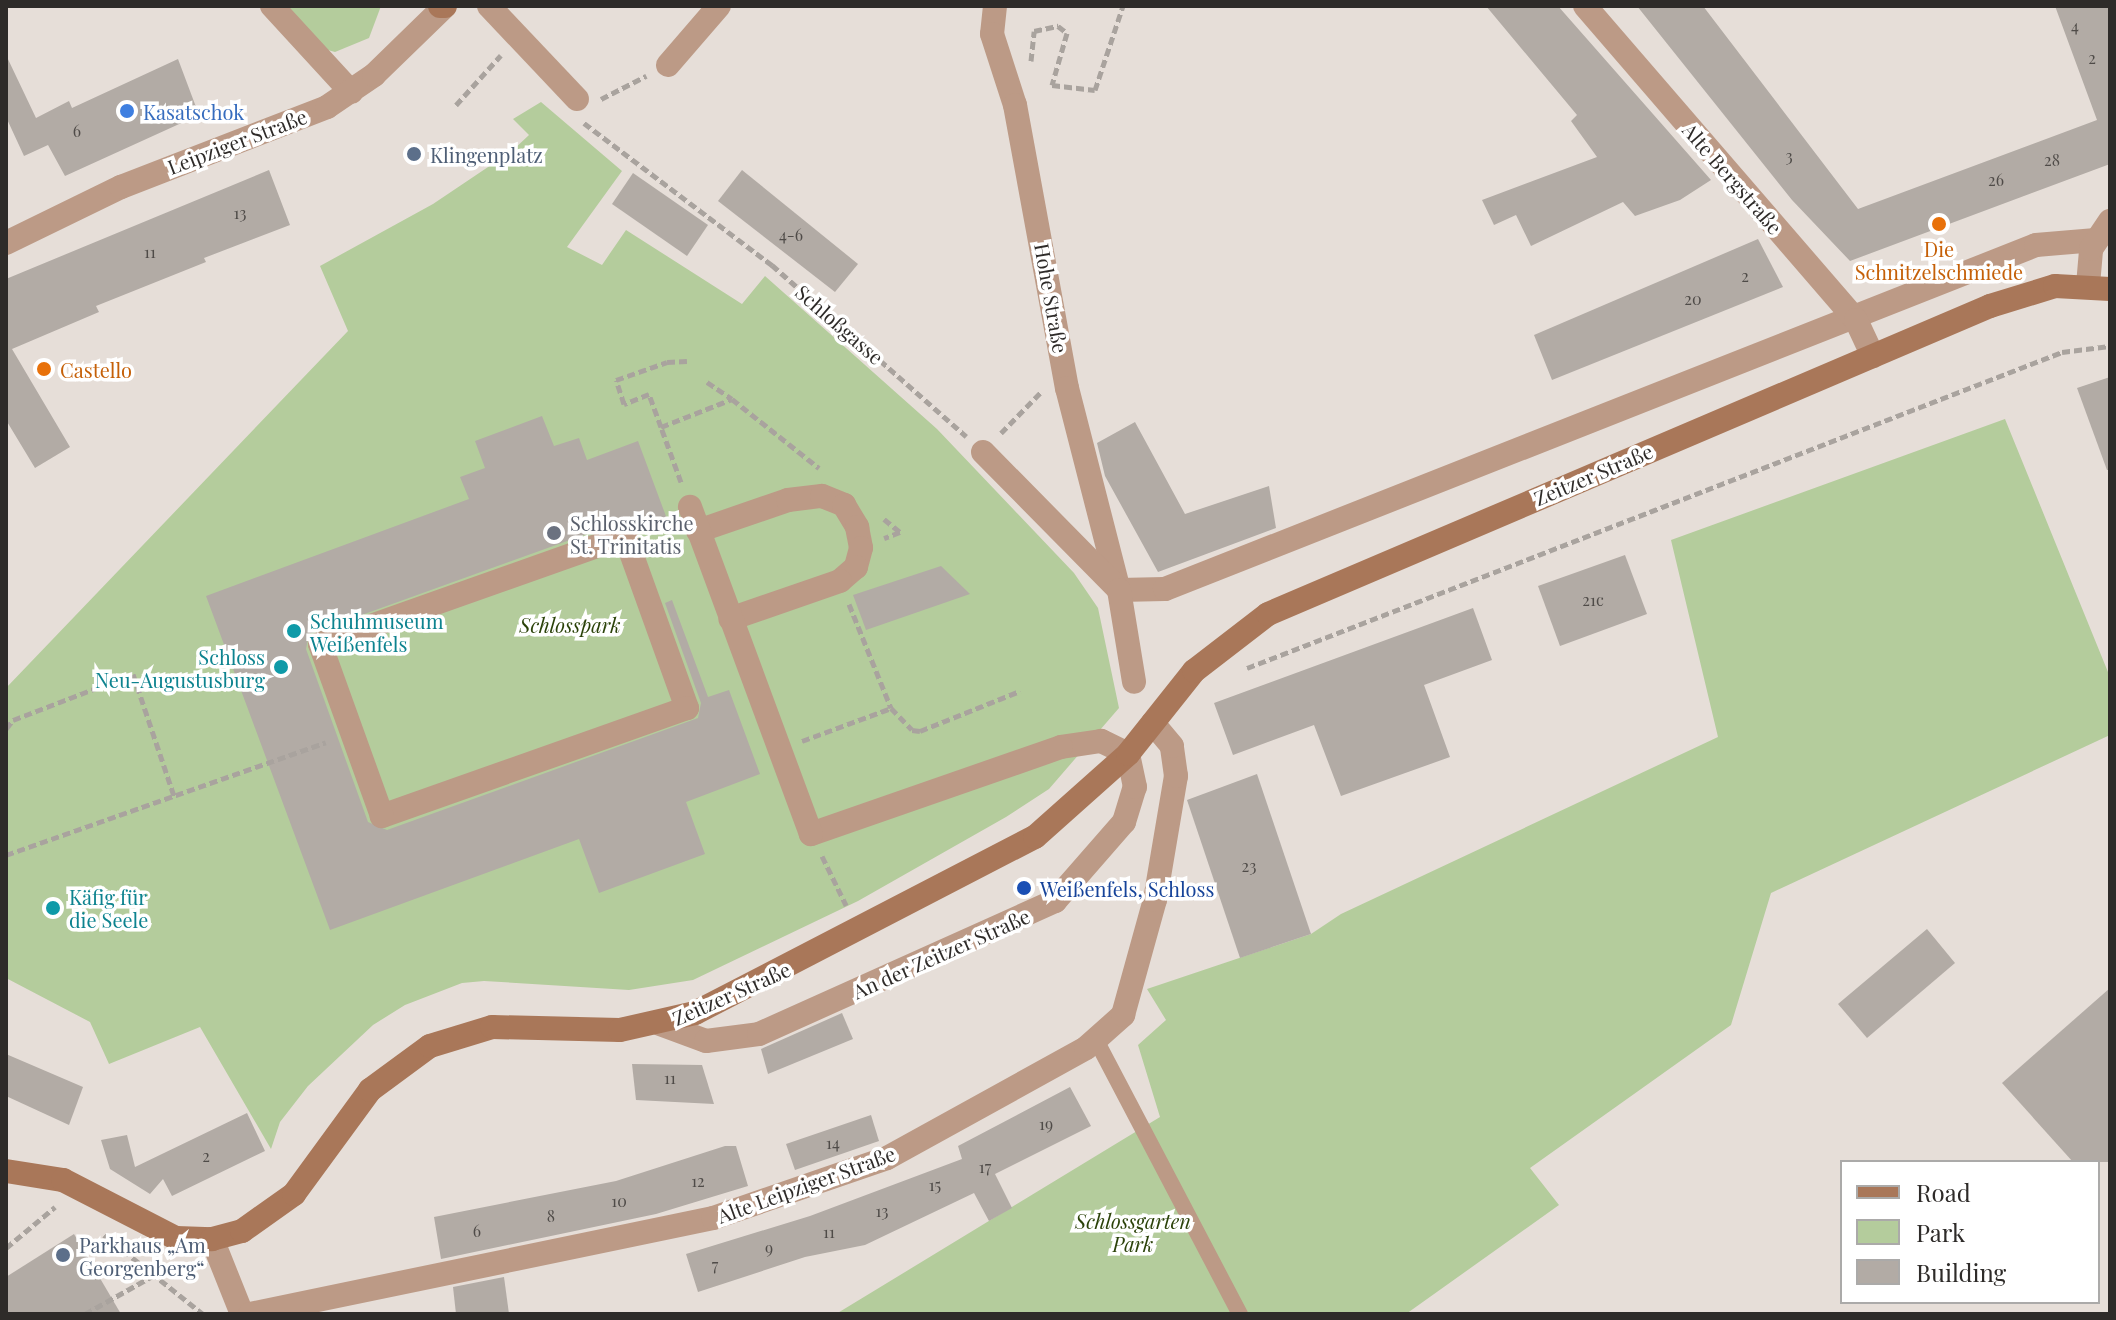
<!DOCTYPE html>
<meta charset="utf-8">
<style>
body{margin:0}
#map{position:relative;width:2116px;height:1320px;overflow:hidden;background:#e6ded8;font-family:"Playfair Display",serif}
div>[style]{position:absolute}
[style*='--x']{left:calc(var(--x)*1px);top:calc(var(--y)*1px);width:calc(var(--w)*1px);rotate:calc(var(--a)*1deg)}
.green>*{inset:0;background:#b4cc9c}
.building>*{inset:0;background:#b2aba5}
.path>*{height:5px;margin-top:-2.5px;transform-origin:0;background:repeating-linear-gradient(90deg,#a9a39e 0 8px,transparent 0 12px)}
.lane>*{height:16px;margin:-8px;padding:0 8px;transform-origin:8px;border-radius:8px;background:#bc9a86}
.street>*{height:24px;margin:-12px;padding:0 12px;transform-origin:12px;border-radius:12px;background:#bc9a86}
.secondary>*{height:24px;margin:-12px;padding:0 12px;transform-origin:12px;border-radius:12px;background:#a97759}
.dots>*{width:22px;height:22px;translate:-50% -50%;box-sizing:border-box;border:4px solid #fff;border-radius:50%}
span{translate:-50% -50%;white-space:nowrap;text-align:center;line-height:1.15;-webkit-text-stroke:7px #fff;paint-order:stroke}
.number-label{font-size:16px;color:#4f4b48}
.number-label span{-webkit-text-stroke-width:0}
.shop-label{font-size:20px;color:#366cbe}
.left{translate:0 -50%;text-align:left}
.street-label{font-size:20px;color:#2e2b29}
.service-label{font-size:20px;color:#4e5e75}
.food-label{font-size:20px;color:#c56008}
.worship-label{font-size:20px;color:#5b616d}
.culture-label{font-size:20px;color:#0d838f}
.right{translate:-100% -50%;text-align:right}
.park-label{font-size:20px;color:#2b4209;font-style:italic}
.transit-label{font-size:20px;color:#164399}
.frame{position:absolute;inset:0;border:8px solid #2e2b29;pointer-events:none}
.legend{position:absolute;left:1840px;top:1160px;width:260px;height:144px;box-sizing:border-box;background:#fff;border:2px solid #abaaa9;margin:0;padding:10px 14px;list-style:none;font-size:24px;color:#2e2b29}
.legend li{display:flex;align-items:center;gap:16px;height:40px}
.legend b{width:40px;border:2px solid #abaaa9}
</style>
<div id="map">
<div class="green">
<div style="clip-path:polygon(283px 6px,381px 6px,369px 38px,335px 52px,324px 49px)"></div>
<div style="clip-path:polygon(541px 102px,622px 171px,567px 247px,602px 265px,626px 230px,742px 304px,765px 276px,937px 429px,1074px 573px,1098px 608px,1119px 708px,1049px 789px,1006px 817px,858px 901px,693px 980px,629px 990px,484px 981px,462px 983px,405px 1005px,373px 1025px,308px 1086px,280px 1122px,271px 1149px,200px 1027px,109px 1064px,90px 1022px,6px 978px,6px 688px,348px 331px,320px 266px,433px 204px,512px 151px,529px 135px,513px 119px)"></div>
<div style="clip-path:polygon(2005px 419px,2110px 677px,2110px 735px,1771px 893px,1731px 1025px,1530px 1168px,1559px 1205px,1406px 1314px,836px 1314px,1160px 1117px,1138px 1045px,1166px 1020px,1147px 989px,1311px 934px,1341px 914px,1718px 737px,1671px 540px)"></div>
</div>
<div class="building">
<div style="clip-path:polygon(1486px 6px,1558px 6px,1711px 180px,1680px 200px,1635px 216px,1623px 202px,1531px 246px,1516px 215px,1494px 225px,1482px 200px,1597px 157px,1571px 121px,1577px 115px)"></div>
<div style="clip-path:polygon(1637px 6px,1703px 6px,1858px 209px,2097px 120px,2055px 6px,2110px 6px,2110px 164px,1850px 261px,1792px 200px)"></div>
<div style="clip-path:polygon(6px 55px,36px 118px,69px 101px,72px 108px,178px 59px,199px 115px,65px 176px,48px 145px,24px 156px,6px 117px)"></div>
<div style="clip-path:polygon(269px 170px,290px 225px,204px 258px,206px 262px,96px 306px,99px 312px,12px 349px,70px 447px,35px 468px,6px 420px,6px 279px)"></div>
<div style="clip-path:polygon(742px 170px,858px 264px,835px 292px,718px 201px)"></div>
<div style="clip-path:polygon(633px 173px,708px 225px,687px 256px,612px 204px)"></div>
<div style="clip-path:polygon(1758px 239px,1783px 287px,1552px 380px,1534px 335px)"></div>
<div style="clip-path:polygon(2110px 377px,2110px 470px,2107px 470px,2077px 388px)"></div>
<div style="clip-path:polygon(542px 416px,554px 446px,579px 438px,587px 460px,638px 441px,667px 519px,639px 531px,620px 522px,309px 634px,306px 649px,368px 822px,387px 830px,698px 718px,701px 703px,665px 603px,672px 600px,708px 697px,729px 690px,760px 774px,686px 802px,705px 854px,599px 893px,579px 839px,330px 930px,206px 596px,469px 499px,460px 477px,485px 468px,475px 441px)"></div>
<div style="clip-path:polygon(1135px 422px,1185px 514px,1269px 486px,1276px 528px,1158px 572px,1105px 476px,1097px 443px)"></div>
<div style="clip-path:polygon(1625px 555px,1647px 614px,1560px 646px,1538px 586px)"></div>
<div style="clip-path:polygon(941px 566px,970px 594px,866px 630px,853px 595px)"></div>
<div style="clip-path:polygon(1473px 608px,1492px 660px,1424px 685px,1450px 757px,1341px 796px,1314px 725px,1233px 755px,1214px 703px)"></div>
<div style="clip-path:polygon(1257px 774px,1311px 934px,1240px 958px,1187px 800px)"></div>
<div style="clip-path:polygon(1927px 929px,1955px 963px,1867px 1038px,1838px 1004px)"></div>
<div style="clip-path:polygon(2110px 988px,2110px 1162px,2073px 1162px,2002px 1083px)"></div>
<div style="clip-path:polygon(842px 1013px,853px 1039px,768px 1074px,761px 1049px)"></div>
<div style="clip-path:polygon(6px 1054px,83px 1087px,69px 1125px,6px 1096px)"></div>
<div style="clip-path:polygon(632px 1064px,702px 1065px,714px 1104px,636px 1100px)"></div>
<div style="clip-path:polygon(1070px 1087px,1091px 1126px,995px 1174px,1012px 1208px,989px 1221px,974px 1193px,865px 1245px,805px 1257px,698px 1292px,686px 1254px,810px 1216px,962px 1159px,958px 1146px)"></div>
<div style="clip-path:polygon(247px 1113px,265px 1151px,172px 1196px,163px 1179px,150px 1194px,110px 1169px,101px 1140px,127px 1135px,135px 1167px)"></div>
<div style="clip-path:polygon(871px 1115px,879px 1141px,795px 1170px,786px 1144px)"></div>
<div style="clip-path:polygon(725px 1146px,736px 1146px,748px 1186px,656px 1214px,441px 1259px,434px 1217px,616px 1181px)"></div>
<div style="clip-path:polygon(74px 1234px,121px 1314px,6px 1314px,6px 1277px)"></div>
<div style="clip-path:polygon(504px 1277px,509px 1314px,456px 1314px,453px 1287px)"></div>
</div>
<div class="path">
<div style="--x:1031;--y:61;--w:30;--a:-84"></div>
<div style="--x:1034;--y:31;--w:25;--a:-12"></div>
<div style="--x:1058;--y:26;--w:11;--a:38"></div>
<div style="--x:1067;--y:33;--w:54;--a:106.1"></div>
<div style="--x:1052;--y:85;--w:43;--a:6.6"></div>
<div style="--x:1095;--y:90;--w:89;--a:-71.6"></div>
<div style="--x:601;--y:99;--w:51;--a:-27.1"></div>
<div style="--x:456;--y:105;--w:67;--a:-48"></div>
<div style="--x:584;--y:123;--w:236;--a:37.1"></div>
<div style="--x:772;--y:265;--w:259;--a:41.4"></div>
<div style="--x:707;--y:382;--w:30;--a:34"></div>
<div style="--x:661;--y:427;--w:35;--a:-110"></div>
<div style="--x:649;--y:394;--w:27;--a:158"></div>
<div style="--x:624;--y:404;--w:25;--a:-108"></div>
<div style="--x:616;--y:380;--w:54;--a:-19.4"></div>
<div style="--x:667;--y:362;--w:20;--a:-3"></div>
<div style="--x:1001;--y:433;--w:59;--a:-45.7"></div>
<div style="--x:681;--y:482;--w:59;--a:-110"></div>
<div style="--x:661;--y:427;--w:76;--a:-21.5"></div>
<div style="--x:732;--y:399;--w:111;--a:38.4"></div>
<div style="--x:884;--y:519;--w:21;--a:39"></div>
<div style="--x:900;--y:532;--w:17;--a:159"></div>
<div style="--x:849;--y:604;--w:112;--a:68"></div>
<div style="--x:891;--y:708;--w:30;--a:46"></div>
<div style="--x:912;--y:730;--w:8;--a:7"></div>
<div style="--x:920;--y:731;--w:108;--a:-21.8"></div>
<div style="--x:1247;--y:668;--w:874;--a:-21.19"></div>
<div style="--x:2062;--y:352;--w:48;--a:-7.1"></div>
<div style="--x:6;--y:729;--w:11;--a:-52"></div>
<div style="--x:13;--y:720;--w:129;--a:-21"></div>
<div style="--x:133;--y:674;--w:129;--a:71.4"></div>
<div style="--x:802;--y:741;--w:95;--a:-20.3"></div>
<div style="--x:6;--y:855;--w:339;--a:-19.4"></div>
<div style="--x:822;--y:856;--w:55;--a:63.9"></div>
<div style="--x:104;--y:1235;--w:127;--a:38.6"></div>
<div style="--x:6;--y:1248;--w:64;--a:-39.9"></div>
<div style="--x:85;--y:1314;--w:81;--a:-29.4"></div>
</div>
<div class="lane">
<div style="--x:1096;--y:1040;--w:310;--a:62.3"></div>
</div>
<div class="street">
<div style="--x:272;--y:6;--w:117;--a:47.4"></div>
<div style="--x:489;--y:6;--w:128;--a:46.6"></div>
<div style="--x:995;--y:6;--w:28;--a:96"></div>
<div style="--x:992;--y:34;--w:75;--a:72.1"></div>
<div style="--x:1015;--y:105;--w:288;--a:79.6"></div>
<div style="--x:1067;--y:388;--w:209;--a:75.6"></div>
<div style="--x:1119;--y:590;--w:46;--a:-1.2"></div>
<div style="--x:1165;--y:589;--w:936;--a:-21.55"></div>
<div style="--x:2036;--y:245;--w:60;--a:-4.8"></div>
<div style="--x:1585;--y:6;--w:415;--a:49.2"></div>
<div style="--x:1856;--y:320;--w:40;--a:65"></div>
<div style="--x:668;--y:65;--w:78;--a:-49.2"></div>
<div style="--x:6;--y:243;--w:128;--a:-26"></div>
<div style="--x:121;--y:187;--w:221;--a:-21.2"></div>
<div style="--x:327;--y:107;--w:57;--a:-34.2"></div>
<div style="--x:374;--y:75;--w:96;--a:-44.2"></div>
<div style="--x:2088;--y:285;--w:36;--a:-85"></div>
<div style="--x:2091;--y:249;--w:34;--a:-56"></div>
<div style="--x:983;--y:452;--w:194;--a:45.4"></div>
<div style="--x:1119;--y:590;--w:93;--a:80.7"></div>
<div style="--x:698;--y:531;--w:95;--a:-19"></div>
<div style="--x:788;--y:500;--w:34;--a:-7"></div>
<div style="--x:822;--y:496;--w:24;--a:22"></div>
<div style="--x:844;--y:505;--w:26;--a:59"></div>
<div style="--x:857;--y:527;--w:21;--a:79"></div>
<div style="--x:861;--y:548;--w:20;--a:105"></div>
<div style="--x:856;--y:567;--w:21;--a:139"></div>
<div style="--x:840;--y:581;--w:116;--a:160.9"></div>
<div style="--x:625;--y:536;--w:183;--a:70.2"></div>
<div style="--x:687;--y:708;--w:324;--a:160.5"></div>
<div style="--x:382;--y:816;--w:183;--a:-109.8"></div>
<div style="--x:320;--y:644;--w:324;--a:-19.5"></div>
<div style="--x:660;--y:1024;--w:49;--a:20.3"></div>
<div style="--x:706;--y:1041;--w:53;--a:-7.5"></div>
<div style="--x:759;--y:1034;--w:325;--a:-24.2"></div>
<div style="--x:1055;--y:901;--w:105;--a:-48.9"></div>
<div style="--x:1124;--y:822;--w:37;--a:-73"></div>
<div style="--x:1135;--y:787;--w:34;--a:-102"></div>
<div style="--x:1128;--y:754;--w:30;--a:-154"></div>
<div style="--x:1101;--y:741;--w:40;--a:171.5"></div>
<div style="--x:1061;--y:747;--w:265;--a:160.8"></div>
<div style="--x:811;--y:834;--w:349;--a:-110.3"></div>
<div style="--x:212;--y:1239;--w:81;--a:68.2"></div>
<div style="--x:250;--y:1314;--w:473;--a:-11.7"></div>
<div style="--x:713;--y:1218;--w:184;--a:-19"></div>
<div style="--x:887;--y:1158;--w:227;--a:-28.9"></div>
<div style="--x:1086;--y:1048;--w:50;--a:-41.7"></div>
<div style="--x:1123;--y:1015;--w:119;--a:-74.5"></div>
<div style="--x:1155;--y:900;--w:126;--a:-80.4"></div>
<div style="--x:1176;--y:776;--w:30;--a:-98"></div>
<div style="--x:1172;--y:746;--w:30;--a:-130"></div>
</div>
<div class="secondary">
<div style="--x:440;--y:6;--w:5;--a:0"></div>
<div style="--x:6;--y:1171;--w:58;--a:9"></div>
<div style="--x:63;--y:1180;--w:127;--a:27.2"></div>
<div style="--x:176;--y:1238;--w:36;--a:2"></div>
<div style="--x:212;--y:1239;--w:31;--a:-15"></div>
<div style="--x:242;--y:1231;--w:64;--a:-35.4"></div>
<div style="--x:294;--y:1194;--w:129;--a:-53.8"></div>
<div style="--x:370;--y:1090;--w:74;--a:-36.3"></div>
<div style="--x:430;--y:1046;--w:65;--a:-17"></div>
<div style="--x:492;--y:1027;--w:128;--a:1.3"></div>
<div style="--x:620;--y:1030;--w:77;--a:-12.8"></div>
<div style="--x:695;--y:1013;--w:383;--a:-27.4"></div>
<div style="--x:1035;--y:837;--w:125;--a:-41.7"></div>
<div style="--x:1128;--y:754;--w:106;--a:-51.5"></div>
<div style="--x:1194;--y:671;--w:93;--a:-37.6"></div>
<div style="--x:1268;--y:614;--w:785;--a:-23.1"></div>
<div style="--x:1990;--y:306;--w:68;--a:-17.1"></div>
<div style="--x:2055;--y:286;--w:55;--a:3.1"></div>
</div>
<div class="dots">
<div style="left:127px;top:111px;background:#3f7fe0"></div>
<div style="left:414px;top:154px;background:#5c6f8a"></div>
<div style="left:1939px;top:224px;background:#e8710a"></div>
<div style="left:44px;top:369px;background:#e8710a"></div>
<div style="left:554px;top:533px;background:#6b7280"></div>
<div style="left:294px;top:631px;background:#0f9aa8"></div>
<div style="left:281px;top:667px;background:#0f9aa8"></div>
<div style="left:1024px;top:888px;background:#1a4fb4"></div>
<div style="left:53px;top:908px;background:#0f9aa8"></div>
<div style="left:63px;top:1255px;background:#5c6f8a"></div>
</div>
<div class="number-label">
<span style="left:2075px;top:26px">4</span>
<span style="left:2092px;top:58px">2</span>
<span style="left:77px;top:131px">6</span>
<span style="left:1789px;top:156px">3</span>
<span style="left:2052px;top:160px">28</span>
<span style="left:1996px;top:180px">26</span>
<span style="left:240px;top:213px">13</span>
<span style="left:791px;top:235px">4-6</span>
<span style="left:150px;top:252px">11</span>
<span style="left:1745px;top:276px">2</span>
<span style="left:1693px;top:299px">20</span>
<span style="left:1593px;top:600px">21c</span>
<span style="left:1249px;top:866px">23</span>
<span style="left:670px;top:1078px">11</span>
<span style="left:1046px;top:1124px">19</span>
<span style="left:833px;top:1143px">14</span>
<span style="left:206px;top:1156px">2</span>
<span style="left:985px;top:1167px">17</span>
<span style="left:698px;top:1181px">12</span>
<span style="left:935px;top:1185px">15</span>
<span style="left:619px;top:1201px">10</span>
<span style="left:882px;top:1211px">13</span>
<span style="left:551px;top:1216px">8</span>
<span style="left:477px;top:1231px">6</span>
<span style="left:829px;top:1232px">11</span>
<span style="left:769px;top:1248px">9</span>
<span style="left:715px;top:1265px">7</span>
</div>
<div class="shop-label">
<span class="left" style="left:143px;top:111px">Kasatschok</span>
</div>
<div class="street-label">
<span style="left:237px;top:141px;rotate:-21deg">Leipziger Straße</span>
<span style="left:1733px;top:178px;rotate:49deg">Alte Bergstraße</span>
<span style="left:1052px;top:298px;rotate:80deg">Hohe Straße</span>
<span style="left:840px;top:324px;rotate:41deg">Schloßgasse</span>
<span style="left:1593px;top:474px;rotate:-23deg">Zeitzer Straße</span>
<span style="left:941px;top:953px;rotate:-24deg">An der Zeitzer Straße</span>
<span style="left:731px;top:993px;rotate:-24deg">Zeitzer Straße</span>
<span style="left:806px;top:1184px;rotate:-20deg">Alte Leipziger Straße</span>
</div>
<div class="service-label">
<span class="left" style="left:430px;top:154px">Klingenplatz</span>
<span class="left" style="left:79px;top:1256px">Parkhaus „Am<br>Georgenberg“</span>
</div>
<div class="food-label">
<span style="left:1939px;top:260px">Die<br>Schnitzelschmiede</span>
<span class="left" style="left:60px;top:369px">Castello</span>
</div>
<div class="worship-label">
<span class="left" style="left:570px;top:534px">Schlosskirche<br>St. Trinitatis</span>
</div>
<div class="culture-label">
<span class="left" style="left:310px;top:632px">Schuhmuseum<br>Weißenfels</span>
<span class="right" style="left:265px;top:668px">Schloss<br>Neu-Augustusburg</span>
<span class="left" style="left:69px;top:908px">Käfig für<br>die Seele</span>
</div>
<div class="park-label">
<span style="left:570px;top:624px">Schlosspark</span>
<span style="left:1133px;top:1232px">Schlossgarten<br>Park</span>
</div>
<div class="transit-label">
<span class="left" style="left:1040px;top:888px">Weißenfels, Schloss</span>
</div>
<div class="frame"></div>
<ul class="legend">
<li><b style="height:10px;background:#a97759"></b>Road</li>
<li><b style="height:22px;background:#b4cc9c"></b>Park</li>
<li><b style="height:22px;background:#b2aba5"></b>Building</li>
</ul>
</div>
